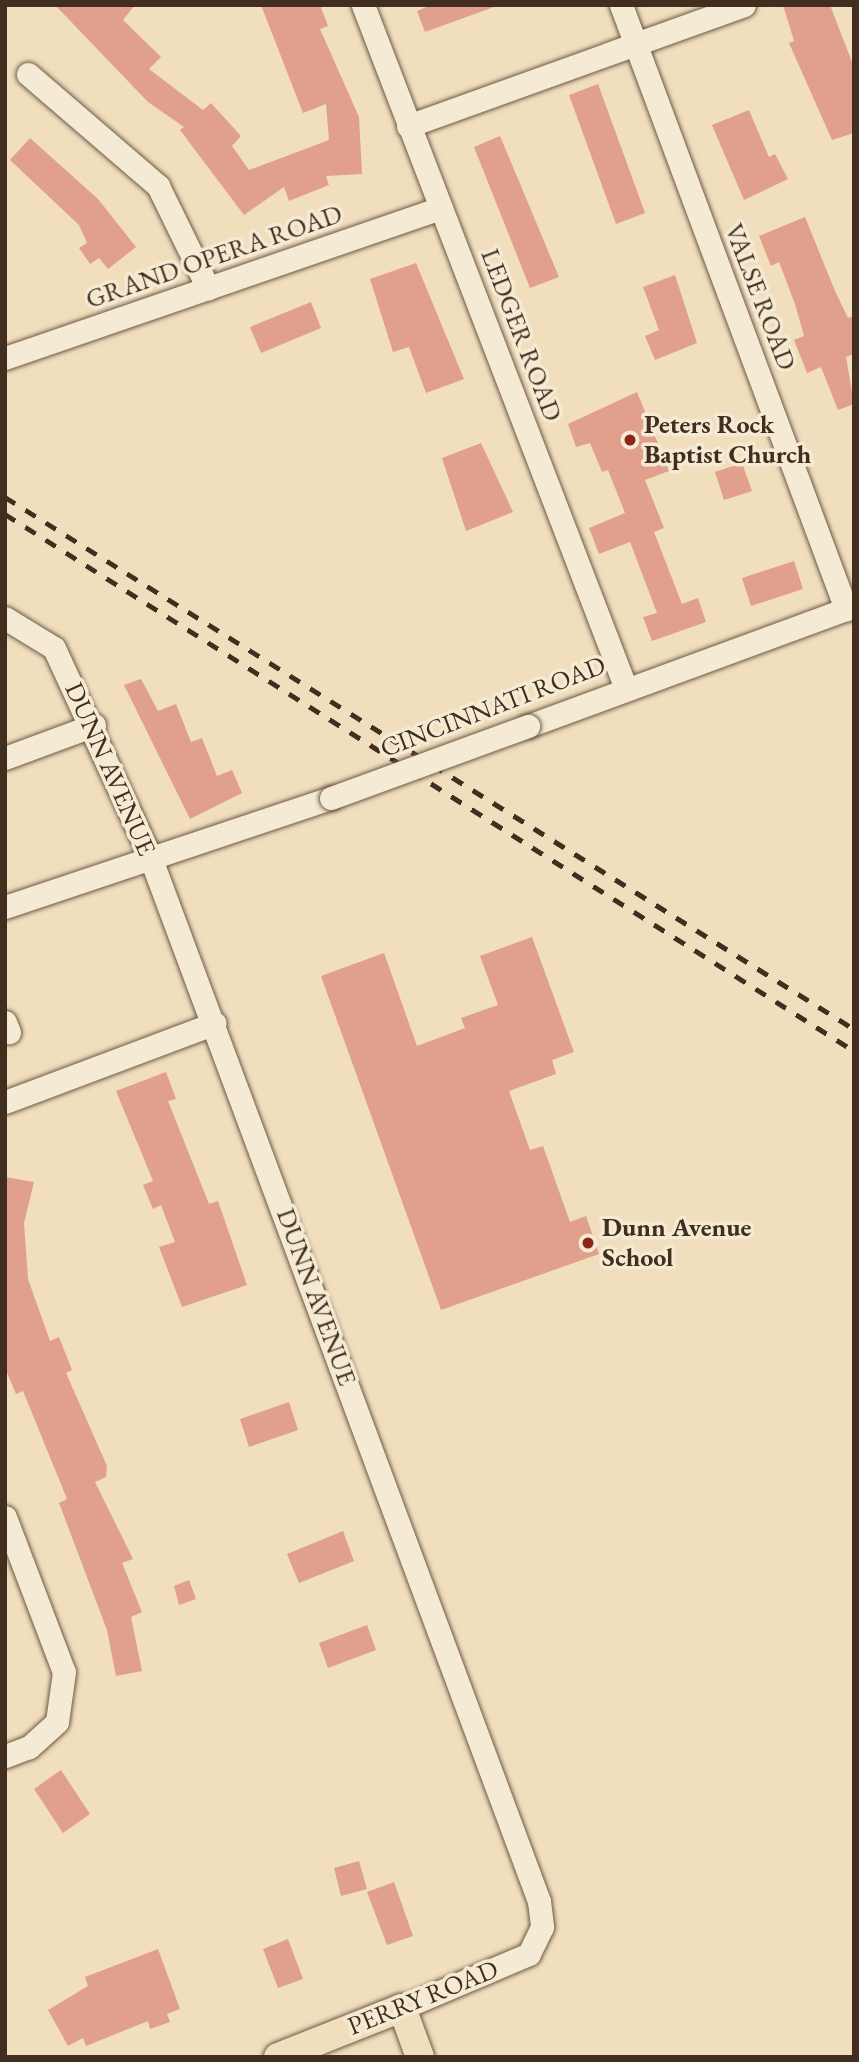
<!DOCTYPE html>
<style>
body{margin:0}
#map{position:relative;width:859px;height:2062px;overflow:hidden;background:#f0debd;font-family:"EB Garamond",serif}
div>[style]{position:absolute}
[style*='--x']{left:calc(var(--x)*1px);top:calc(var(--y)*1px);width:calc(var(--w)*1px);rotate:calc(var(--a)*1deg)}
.building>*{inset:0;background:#e0a08c}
.roads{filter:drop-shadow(0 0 2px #6d5a46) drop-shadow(0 0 2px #6d5a46)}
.minor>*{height:23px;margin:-11.5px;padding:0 11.5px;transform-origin:11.5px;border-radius:11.5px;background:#f5ead4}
.major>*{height:28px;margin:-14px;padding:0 14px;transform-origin:14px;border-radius:14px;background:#f0debd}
.rail>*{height:5px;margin-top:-2.5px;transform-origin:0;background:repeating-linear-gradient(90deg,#412e1e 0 12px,transparent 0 24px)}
.bridges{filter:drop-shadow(0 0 2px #6d5a46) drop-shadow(0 0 2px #6d5a46)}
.minor-bridge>*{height:23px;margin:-11.5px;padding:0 11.5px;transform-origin:11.5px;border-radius:11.5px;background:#f5ead4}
.dots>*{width:19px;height:19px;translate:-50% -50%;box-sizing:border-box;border:4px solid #f5ead4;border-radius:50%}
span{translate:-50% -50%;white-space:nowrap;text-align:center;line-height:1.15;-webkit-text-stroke:7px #f5ead4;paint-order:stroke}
.street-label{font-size:26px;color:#412e1e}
.poi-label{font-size:26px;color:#412e1e;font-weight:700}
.left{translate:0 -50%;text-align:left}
.frame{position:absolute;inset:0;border:7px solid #412e1e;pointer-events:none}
</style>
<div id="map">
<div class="building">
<div style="clip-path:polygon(55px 5px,135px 5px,123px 20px,161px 57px,149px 69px,203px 110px,211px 103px,241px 136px,232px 146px,249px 170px,329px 140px,326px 104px,303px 113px,261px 5px,320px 5px,328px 26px,320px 29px,359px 117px,362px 174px,326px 176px,329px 185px,289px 201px,284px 187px,244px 215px,180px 130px,184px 127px,148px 102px)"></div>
<div style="clip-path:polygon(431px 5px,493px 5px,494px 7px,425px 32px,417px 11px)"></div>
<div style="clip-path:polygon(783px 5px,830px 5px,854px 67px,854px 133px,832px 140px,789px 43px,794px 41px)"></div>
<div style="clip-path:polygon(598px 84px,645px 213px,616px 224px,569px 95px)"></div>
<div style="clip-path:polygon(749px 110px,769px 157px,775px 154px,788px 179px,744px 200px,712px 125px)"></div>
<div style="clip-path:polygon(500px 136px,559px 277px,530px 288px,474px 147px)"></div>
<div style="clip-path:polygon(30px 138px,98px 199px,136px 247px,108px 269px,99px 258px,90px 264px,79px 248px,87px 243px,79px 225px,10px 160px)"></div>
<div style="clip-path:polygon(805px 217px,835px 291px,848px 318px,854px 316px,854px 354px,846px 357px,854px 404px,838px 410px,821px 367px,807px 373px,794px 340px,804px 336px,795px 304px,779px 262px,771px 266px,759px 236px)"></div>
<div style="clip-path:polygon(416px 263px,464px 379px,426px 393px,409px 347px,393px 352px,370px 279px)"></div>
<div style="clip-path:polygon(675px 275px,697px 343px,655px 360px,645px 336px,659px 330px,643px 287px)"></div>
<div style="clip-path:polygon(311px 302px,321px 328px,261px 353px,250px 327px)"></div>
<div style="clip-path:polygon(637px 392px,669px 471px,645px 480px,664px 528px,654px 532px,682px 604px,698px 598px,706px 622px,652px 641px,643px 617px,657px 613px,630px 542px,599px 554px,589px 528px,625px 513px,608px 470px,602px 472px,590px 443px,576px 447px,568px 424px)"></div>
<div style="clip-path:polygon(481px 443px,513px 512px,466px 531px,442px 458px)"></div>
<div style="clip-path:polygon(742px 463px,752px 491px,724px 500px,715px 472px)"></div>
<div style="clip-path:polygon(794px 561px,803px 589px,751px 606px,742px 578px)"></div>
<div style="clip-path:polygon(141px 679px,158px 711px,176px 704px,191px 742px,202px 738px,217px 776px,232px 770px,242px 793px,190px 819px,124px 685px)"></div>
<div style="clip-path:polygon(532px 937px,574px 1052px,552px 1060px,556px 1074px,509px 1091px,530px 1150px,543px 1146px,570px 1222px,586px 1216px,599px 1254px,441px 1310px,321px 976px,384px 953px,417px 1046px,465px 1028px,461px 1018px,498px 1005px,480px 956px)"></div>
<div style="clip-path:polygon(166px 1072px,176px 1099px,168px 1101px,209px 1204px,218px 1201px,247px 1285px,182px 1307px,159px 1247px,175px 1242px,161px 1205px,153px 1209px,143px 1185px,153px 1181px,116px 1091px)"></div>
<div style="clip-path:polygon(5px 1177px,34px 1182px,24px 1223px,28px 1279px,50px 1341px,59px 1337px,72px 1370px,66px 1373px,107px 1466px,106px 1477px,95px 1482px,133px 1559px,122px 1563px,142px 1612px,131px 1617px,142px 1671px,116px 1676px,107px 1630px,59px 1503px,67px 1499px,23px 1391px,16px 1394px,5px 1368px)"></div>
<div style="clip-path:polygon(289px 1402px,298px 1430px,249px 1447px,240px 1419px)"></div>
<div style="clip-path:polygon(343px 1531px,354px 1561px,299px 1583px,287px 1554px)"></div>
<div style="clip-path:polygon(189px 1580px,196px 1599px,179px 1605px,174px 1586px)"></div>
<div style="clip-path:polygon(367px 1625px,376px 1650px,328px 1668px,319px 1643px)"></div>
<div style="clip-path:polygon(61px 1770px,90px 1814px,63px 1833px,34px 1789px)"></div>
<div style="clip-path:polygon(359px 1861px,367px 1889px,341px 1896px,334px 1868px)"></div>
<div style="clip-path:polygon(394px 1882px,413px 1936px,387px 1945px,367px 1892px)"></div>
<div style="clip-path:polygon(288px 1939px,303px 1979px,278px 1988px,263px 1949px)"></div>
<div style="clip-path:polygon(158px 1949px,180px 2009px,167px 2014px,170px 2022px,150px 2029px,148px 2021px,86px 2046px,83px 2038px,68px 2046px,48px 2010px,88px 1986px,85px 1977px)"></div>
</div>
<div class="roads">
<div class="minor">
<div style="--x:363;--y:5;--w:730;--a:68.96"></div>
<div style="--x:621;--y:5;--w:645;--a:69.57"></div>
<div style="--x:28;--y:74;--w:172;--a:40.7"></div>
<div style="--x:158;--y:186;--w:114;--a:63.9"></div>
<div style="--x:408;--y:126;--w:357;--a:-19.8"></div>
<div style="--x:5;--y:358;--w:461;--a:-19"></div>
<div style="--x:5;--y:618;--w:57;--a:31.5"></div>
<div style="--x:54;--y:648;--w:232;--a:65.3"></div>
<div style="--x:151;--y:859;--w:1112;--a:69.58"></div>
<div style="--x:539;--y:1901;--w:26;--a:83"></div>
<div style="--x:542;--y:1927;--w:30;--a:116"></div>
<div style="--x:529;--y:1954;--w:138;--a:157"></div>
<div style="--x:528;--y:726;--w:347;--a:-20.2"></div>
<div style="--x:5;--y:758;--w:95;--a:-20.3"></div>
<div style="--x:5;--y:907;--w:344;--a:-18.5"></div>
<div style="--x:5;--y:1022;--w:11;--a:68"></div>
<div style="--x:5;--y:1102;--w:224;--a:-20.6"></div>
<div style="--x:5;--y:1517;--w:166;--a:69.2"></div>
<div style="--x:64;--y:1672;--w:50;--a:98"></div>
<div style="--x:57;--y:1722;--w:38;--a:138"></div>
<div style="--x:29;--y:1747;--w:26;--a:159"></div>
</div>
<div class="major">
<div style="--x:278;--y:2057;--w:133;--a:-21.6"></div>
<div style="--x:402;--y:2008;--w:52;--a:69.8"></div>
</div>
</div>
<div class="rail">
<div style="--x:5;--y:497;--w:1002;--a:32.07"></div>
<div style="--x:5;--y:514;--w:1005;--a:32.31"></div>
</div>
<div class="bridges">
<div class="minor-bridge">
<div style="--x:331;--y:798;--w:210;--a:-20.1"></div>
</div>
</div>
<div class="dots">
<div style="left:630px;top:440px;background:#8f2418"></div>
<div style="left:588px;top:1243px;background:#8f2418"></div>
</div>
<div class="street-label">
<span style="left:214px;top:257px;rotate:-19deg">GRAND OPERA ROAD</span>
<span style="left:760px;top:297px;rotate:69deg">VALSE ROAD</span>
<span style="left:521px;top:335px;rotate:69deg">LEDGER ROAD</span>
<span style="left:493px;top:707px;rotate:-21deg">CINCINNATI ROAD</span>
<span style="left:110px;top:769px;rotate:66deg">DUNN AVENUE</span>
<span style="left:316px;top:1297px;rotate:70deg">DUNN AVENUE</span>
<span style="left:423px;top:1998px;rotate:-22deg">PERRY ROAD</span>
</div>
<div class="poi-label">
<span class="left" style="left:644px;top:440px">Peters Rock<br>Baptist Church</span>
<span class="left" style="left:602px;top:1243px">Dunn Avenue<br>School</span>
</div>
<div class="frame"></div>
</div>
